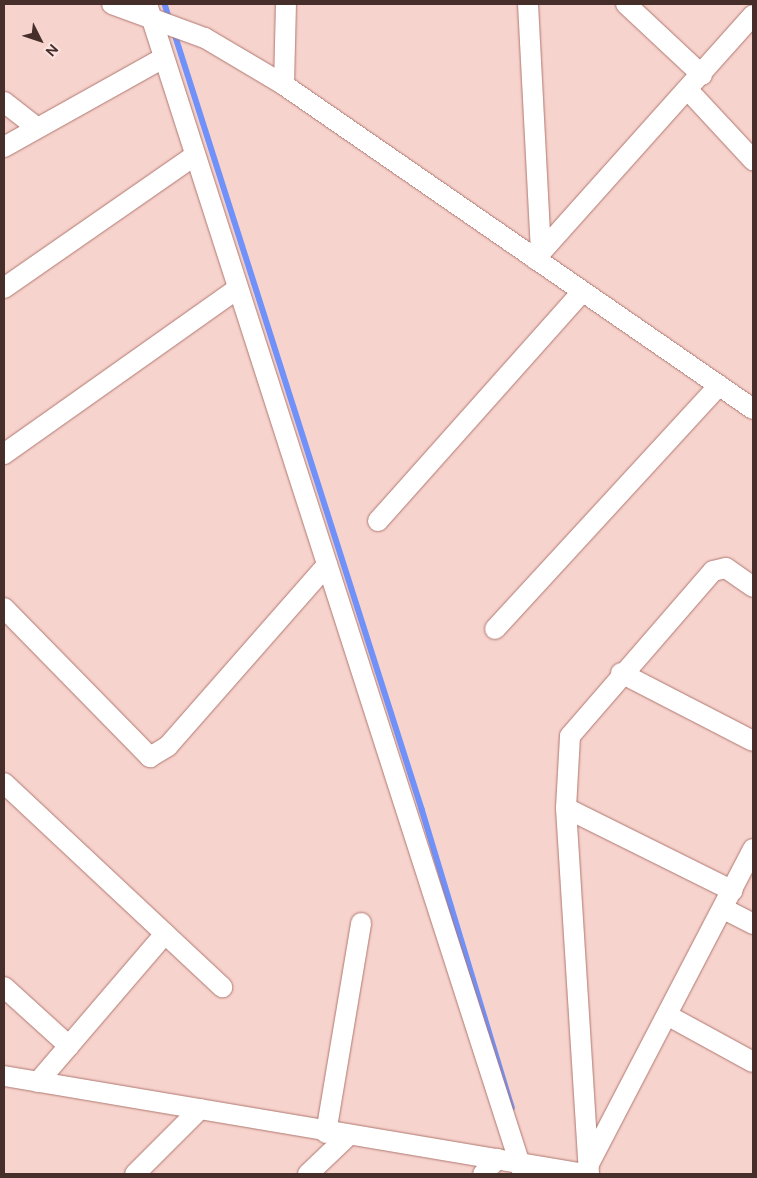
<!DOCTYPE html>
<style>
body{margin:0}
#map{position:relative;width:757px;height:1178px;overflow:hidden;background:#f7d3cd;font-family:Figtree,sans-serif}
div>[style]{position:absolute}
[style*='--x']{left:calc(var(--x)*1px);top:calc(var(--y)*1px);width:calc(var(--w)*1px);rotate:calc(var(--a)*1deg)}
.stream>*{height:5.5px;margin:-2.75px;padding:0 2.75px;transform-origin:2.75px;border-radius:2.75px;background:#7091f9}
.roads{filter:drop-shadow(0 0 1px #af7870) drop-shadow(0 0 1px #af7870)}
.minor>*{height:20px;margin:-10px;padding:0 10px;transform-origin:10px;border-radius:10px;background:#fff}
span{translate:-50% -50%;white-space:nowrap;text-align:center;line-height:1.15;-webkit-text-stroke:5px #fce3df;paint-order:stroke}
.frame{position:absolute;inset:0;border:5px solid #462f2b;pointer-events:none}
.north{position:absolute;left:15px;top:15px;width:50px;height:50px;-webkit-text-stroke:4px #fce3df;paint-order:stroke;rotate:131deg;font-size:14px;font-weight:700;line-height:20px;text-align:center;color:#462f2b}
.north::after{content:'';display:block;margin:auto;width:18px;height:22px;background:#462f2b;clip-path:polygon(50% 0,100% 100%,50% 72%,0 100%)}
</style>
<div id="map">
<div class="stream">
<div style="--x:165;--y:4;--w:17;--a:73"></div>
<div style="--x:174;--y:31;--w:817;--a:72.32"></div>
<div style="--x:422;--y:809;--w:312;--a:73.2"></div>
</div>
<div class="roads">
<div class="minor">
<div style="--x:112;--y:4;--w:99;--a:20.1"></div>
<div style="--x:205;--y:38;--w:92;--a:30.7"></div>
<div style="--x:284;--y:85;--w:570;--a:34.64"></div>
<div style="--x:147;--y:4;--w:1229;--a:72.18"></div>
<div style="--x:528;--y:4;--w:248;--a:87"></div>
<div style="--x:626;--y:4;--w:104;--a:43.1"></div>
<div style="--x:284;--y:85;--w:81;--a:-88.6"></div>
<div style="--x:688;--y:90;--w:96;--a:47.1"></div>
<div style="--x:4;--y:102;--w:41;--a:38"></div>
<div style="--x:4;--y:147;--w:182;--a:-29.2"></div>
<div style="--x:535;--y:259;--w:327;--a:-48.2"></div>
<div style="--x:4;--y:288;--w:231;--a:-34.8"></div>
<div style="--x:4;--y:454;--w:286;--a:-35.3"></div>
<div style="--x:378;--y:521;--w:305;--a:-48.3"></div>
<div style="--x:4;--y:608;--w:209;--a:45.6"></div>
<div style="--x:150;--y:757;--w:21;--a:-31"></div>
<div style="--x:168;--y:746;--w:241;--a:-48.7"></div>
<div style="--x:495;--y:629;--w:331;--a:-47.4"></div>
<div style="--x:621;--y:673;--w:148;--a:27.3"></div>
<div style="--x:4;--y:783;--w:299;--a:43.1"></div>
<div style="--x:566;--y:808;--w:186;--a:26.4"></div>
<div style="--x:724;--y:909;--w:33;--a:27"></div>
<div style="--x:4;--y:987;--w:88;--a:42.2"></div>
<div style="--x:667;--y:1015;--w:98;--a:28.7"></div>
<div style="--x:4;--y:1076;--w:588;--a:9.59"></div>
<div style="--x:38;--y:1082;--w:195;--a:-49.4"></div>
<div style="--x:326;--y:1133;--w:213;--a:-80.5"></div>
<div style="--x:589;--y:1164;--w:355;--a:-62.5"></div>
<div style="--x:135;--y:1174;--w:92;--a:-45"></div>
<div style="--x:308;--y:1174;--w:54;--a:-43.5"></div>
<div style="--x:483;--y:1174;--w:21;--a:-47"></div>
<div style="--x:589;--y:1174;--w:367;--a:-93.6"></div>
<div style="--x:566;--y:808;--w:72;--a:-86.8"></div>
<div style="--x:570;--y:736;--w:218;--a:-49.1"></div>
<div style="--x:713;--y:571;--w:13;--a:-13"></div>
<div style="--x:726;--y:568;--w:33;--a:35"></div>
</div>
</div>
<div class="frame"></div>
<div class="north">N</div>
</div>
